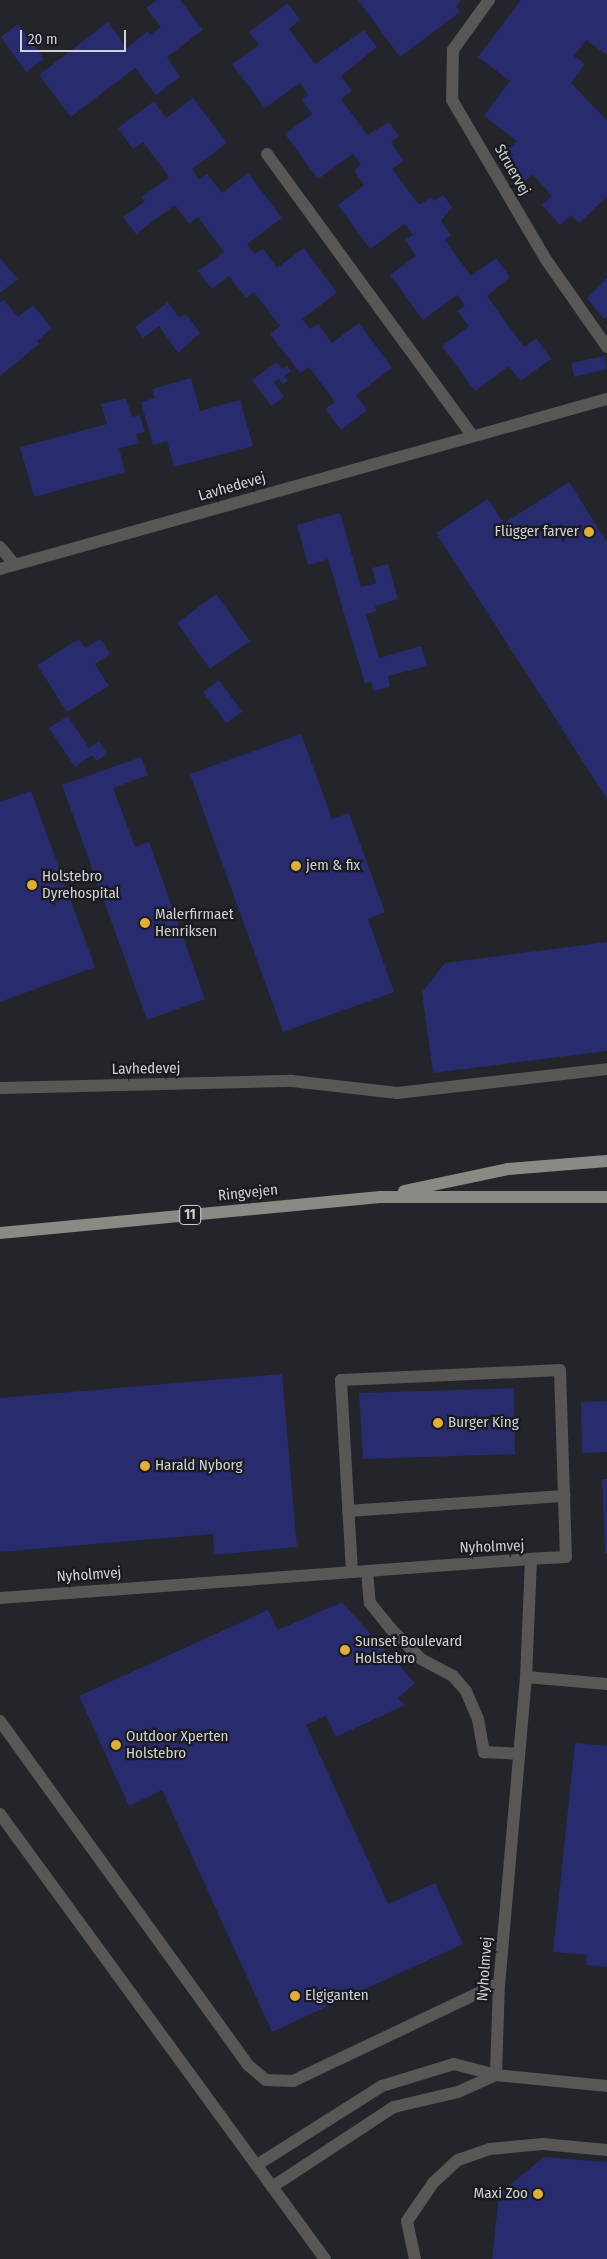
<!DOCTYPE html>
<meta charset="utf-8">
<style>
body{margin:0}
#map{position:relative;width:607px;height:2259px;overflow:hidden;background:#23252a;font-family:"Fira Sans Condensed",sans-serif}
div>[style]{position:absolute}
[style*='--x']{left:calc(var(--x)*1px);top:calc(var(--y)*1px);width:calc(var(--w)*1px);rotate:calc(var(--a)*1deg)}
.building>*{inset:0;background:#282b6e}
.minor>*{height:12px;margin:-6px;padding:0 6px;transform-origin:6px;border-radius:6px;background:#585755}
.major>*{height:12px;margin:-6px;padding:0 6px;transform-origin:6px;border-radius:6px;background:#8b8984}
.dots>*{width:14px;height:14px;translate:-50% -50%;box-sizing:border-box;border:2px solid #1a1b20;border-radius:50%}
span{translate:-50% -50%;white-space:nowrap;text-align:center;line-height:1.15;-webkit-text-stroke:4.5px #1a1b20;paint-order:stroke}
.shield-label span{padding:1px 4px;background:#1a1b20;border:1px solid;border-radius:4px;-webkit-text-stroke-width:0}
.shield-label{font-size:14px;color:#d0d1d4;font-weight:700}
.street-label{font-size:15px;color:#d0d1d4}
.poi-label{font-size:15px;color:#d0d1d4}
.right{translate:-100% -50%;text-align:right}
.left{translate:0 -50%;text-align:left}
.scale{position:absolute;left:20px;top:30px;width:106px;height:22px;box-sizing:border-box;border:2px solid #d0d1d4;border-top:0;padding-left:6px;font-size:15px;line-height:18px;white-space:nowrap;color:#d0d1d4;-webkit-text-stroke:4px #1a1b20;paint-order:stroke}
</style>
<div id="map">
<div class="building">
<div style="clip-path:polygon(157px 0,180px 0,203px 30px,167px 57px,180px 77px,156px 95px,135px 68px,71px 117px,39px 75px,108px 22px,127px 48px,148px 31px,150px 35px,161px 27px,146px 8px)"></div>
<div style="clip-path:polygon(358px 0,461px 0,456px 7px,460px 12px,400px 57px)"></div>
<div style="clip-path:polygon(521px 0,607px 0,607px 55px,586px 40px,574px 56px,585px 64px,571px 83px,607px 120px,607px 197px,579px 223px,571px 215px,560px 225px,542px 205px,552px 196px,532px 174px,523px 183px,504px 163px,513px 155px,508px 150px,517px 141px,484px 116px,510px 81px,478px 57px)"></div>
<div style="clip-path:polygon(288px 3px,300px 20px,289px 29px,315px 64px,364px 30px,377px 47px,341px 76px,352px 91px,341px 99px,367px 135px,389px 122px,399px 136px,391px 142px,404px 161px,392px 169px,419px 205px,431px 197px,434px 201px,443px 195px,452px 207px,441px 221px,451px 235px,445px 240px,471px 276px,496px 258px,510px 277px,487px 296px,524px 347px,536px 338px,551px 359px,520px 381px,509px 366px,475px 391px,442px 346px,469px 326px,457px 311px,465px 306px,457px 295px,423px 320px,390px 275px,416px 256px,405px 240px,413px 235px,405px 224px,370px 249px,338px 205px,364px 185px,354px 170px,361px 165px,353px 154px,318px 179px,285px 134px,312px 114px,301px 99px,308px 95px,300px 83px,265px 108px,232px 64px,259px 45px,249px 32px)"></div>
<div style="clip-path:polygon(18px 24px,44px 59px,26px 72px,1px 37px)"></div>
<div style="clip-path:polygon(193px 98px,227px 143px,192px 169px,199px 180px,207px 174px,222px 193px,248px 173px,282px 218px,247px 244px,255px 254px,263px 249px,277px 268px,304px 248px,337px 293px,302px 319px,310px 329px,318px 324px,332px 343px,359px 323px,392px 368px,356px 395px,367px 410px,341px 430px,325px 409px,335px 402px,309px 367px,300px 373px,270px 334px,280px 326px,254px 292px,246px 298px,229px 276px,212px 289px,198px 271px,224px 252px,198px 217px,189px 224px,175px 205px,136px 234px,123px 217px,145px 201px,142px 197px,169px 177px,143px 142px,133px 149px,118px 128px,154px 101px,166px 118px)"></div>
<div style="clip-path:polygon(0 258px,18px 279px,0 293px)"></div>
<div style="clip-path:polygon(607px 278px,607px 316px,604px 319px,587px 298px)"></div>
<div style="clip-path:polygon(4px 300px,18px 317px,33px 305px,52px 328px,37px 341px,39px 344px,0 376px,0 303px)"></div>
<div style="clip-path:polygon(168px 302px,179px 318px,186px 314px,200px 333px,178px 353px,159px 326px,143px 338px,135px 327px)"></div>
<div style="clip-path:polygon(605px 356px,607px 369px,574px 377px,571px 363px)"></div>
<div style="clip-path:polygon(277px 362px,282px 369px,287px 366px,291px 371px,284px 376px,288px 381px,283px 384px,279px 379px,274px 382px,284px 397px,271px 406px,252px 380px)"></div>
<div style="clip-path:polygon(191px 378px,200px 411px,240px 400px,253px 446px,174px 467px,167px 441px,153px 445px,141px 402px,155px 398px,152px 389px)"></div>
<div style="clip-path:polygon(126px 398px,132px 417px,140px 415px,145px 432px,136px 434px,139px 443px,119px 448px,125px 472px,34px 497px,20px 447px,107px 424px,101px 404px)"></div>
<div style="clip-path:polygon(569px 482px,607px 542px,607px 799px,436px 533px,488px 499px,504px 523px)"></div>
<div style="clip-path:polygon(340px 513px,361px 587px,376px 583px,372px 568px,388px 564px,398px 599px,375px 606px,377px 611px,366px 614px,379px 658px,421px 646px,427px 666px,388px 676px,390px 687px,373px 691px,371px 682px,365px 684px,328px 559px,308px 565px,297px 525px)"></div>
<div style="clip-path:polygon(216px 594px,250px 641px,210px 669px,177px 623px)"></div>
<div style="clip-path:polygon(79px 639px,85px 648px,101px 639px,110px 654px,95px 664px,109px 686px,67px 712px,37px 665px)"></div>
<div style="clip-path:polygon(219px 680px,242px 712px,226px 723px,203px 692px)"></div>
<div style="clip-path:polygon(68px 716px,89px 748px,99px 741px,107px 754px,97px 761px,92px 755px,75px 767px,49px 728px)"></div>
<div style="clip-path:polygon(301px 734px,332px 819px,349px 813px,385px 912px,368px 919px,394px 992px,283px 1032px,190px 774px)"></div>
<div style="clip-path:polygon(141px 757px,148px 775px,113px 788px,135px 847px,149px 842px,205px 999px,147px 1020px,62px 785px)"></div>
<div style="clip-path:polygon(31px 791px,95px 967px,0 1002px,0 802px)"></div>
<div style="clip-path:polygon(607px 942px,607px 1051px,433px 1073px,422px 992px,445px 963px)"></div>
<div style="clip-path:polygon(282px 1374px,297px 1547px,214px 1555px,213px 1534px,0 1552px,0 1398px)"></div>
<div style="clip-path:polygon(514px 1388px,515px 1454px,363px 1459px,359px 1393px)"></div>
<div style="clip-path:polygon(607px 1401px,607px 1452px,582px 1453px,581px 1402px)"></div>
<div style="clip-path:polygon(602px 1479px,607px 1479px,607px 1553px,605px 1553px)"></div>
<div style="clip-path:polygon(342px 1602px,415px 1683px,398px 1698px,405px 1705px,336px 1737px,326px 1716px,306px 1725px,388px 1904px,435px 1883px,463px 1944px,272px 2032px,162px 1790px,129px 1806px,79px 1696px,268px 1610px,278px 1630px)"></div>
<div style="clip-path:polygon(575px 1743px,607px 1746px,607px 1967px,586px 1965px,587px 1955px,553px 1952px)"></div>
<div style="clip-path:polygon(544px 2157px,607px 2162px,607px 2259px,492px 2259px,499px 2194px)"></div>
</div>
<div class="minor">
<div style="--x:489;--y:0;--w:62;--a:125.8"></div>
<div style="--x:453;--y:50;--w:50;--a:91.1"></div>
<div style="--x:452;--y:100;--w:187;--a:59.5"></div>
<div style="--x:547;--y:261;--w:105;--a:55.1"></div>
<div style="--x:267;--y:154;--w:349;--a:53.9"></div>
<div style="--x:0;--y:547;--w:23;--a:50"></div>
<div style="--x:0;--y:569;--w:630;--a:-15.65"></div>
<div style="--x:0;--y:1088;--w:292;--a:-1.4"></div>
<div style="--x:292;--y:1081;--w:106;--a:6.5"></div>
<div style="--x:397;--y:1093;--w:211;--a:-6.5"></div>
<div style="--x:348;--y:1511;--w:217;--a:-4"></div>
<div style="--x:367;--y:1571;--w:32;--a:85"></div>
<div style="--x:370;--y:1603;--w:32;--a:51"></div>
<div style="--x:390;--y:1628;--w:44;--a:45"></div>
<div style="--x:421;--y:1659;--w:36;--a:28"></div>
<div style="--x:453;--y:1676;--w:20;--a:49"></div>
<div style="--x:466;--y:1691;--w:30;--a:67"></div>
<div style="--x:478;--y:1719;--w:34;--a:80"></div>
<div style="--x:484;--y:1752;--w:35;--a:3"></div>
<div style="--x:352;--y:1572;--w:192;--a:-93.3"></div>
<div style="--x:341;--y:1380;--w:219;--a:-2.6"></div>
<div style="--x:560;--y:1370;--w:187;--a:88.2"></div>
<div style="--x:566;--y:1557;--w:35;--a:177"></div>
<div style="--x:0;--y:1598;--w:532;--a:-4.2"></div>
<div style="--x:531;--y:1559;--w:118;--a:92.4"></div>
<div style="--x:526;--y:1677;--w:307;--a:95"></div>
<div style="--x:499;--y:1983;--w:92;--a:91.9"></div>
<div style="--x:526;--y:1677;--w:81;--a:4.9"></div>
<div style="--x:0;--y:1721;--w:424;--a:54.2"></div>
<div style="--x:248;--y:2065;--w:23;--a:40"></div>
<div style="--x:266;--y:2080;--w:27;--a:2"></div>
<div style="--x:293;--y:2081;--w:228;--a:-25.4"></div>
<div style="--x:0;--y:1814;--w:551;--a:53.86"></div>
<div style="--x:257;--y:2165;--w:148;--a:-32.3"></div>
<div style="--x:382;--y:2086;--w:75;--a:-17"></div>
<div style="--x:454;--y:2064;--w:43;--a:14.7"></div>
<div style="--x:496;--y:2075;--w:112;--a:5.7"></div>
<div style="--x:272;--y:2187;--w:146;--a:-33.3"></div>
<div style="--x:394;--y:2107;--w:66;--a:-13.2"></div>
<div style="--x:458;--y:2092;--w:42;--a:-24.1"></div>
<div style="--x:415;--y:2259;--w:39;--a:-102"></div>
<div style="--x:407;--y:2221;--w:46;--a:-55.6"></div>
<div style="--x:433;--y:2183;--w:34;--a:-43"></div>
<div style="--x:458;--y:2160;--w:34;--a:-19"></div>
<div style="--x:490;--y:2149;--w:53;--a:-5.4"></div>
<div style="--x:543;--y:2144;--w:64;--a:5.4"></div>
</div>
<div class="major">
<div style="--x:404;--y:1191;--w:106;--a:-11.9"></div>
<div style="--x:508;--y:1169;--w:99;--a:-4.6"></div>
<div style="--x:0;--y:1233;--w:382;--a:-5.4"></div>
<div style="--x:380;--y:1197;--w:227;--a:0"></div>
</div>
<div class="dots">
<div style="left:589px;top:532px;background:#e2ae34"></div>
<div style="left:296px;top:866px;background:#e2ae34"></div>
<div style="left:32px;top:885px;background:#e2ae34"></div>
<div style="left:145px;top:923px;background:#e2ae34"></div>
<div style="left:438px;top:1423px;background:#e2ae34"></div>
<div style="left:145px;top:1466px;background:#e2ae34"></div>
<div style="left:345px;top:1650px;background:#e2ae34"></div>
<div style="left:116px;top:1745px;background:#e2ae34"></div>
<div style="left:295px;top:1996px;background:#e2ae34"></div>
<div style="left:538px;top:2194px;background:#e2ae34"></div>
</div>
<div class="shield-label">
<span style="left:190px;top:1215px">11</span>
</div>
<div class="street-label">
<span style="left:512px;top:170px;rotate:60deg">Struervej</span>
<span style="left:232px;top:487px;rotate:-16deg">Lavhedevej</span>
<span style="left:146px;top:1069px;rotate:-1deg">Lavhedevej</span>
<span style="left:248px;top:1193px;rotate:-6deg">Ringvejen</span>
<span style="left:492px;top:1547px;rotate:-2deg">Nyholmvej</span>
<span style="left:89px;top:1575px;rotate:-4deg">Nyholmvej</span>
<span style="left:485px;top:1969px;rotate:-86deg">Nyholmvej</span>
</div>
<div class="poi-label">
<span class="right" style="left:579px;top:532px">Flügger farver</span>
<span class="left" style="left:306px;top:866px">jem &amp; fix</span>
<span class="left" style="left:42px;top:885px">Holstebro<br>Dyrehospital</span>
<span class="left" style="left:155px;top:923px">Malerfirmaet<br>Henriksen</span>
<span class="left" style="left:448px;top:1423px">Burger King</span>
<span class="left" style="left:155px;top:1466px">Harald Nyborg</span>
<span class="left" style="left:355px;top:1650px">Sunset Boulevard<br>Holstebro</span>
<span class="left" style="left:126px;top:1745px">Outdoor Xperten<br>Holstebro</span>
<span class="left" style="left:305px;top:1996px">Elgiganten</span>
<span class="right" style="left:528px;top:2194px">Maxi Zoo</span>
</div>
<div class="scale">20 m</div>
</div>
